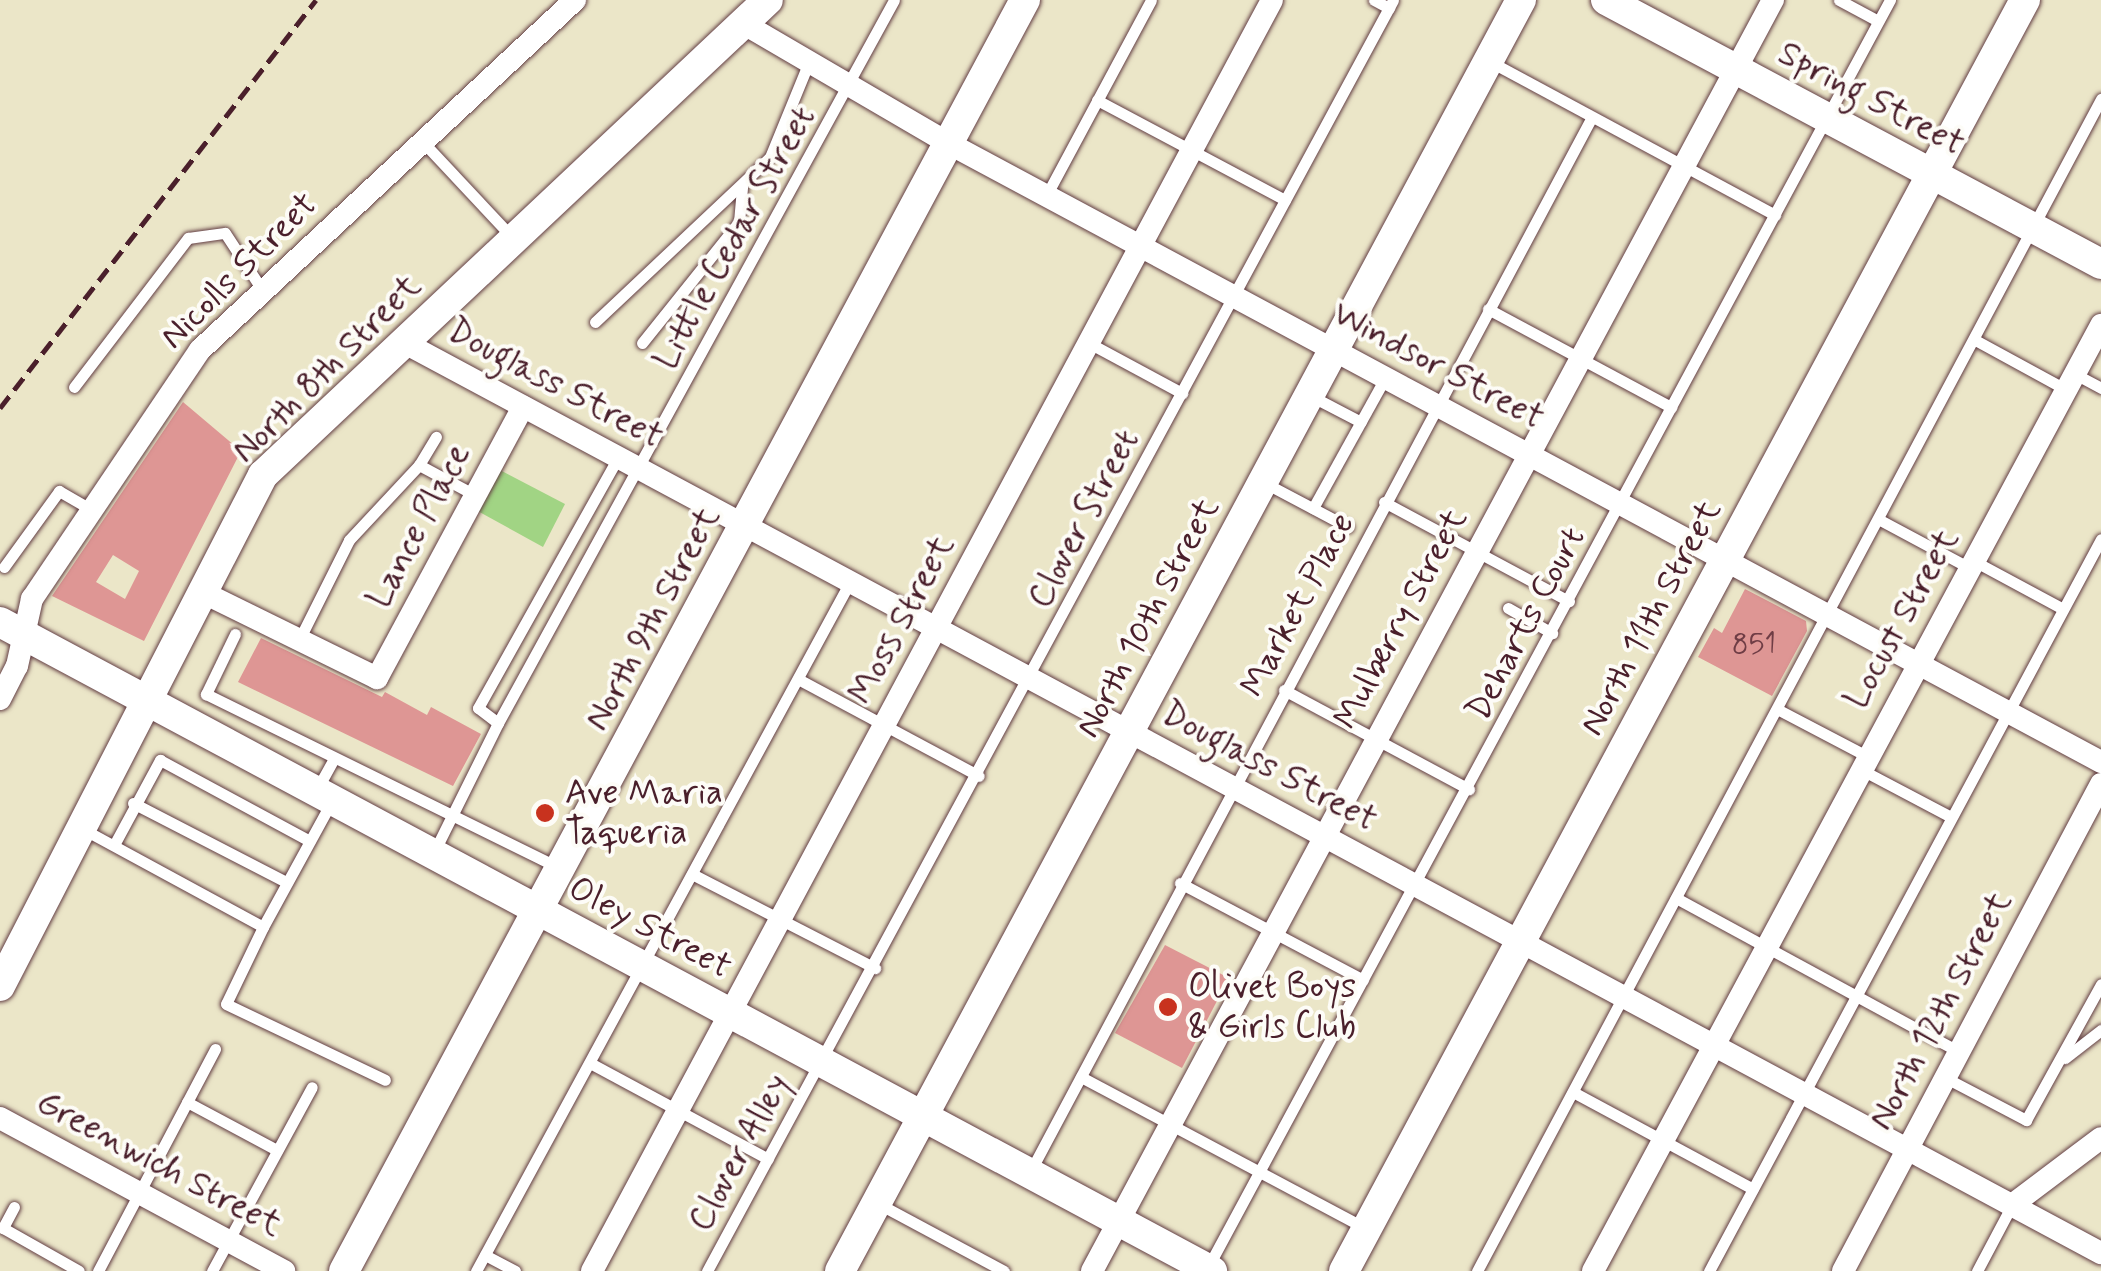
<!DOCTYPE html>
<style>
body{margin:0}
#map{position:relative;width:2101px;height:1271px;overflow:hidden;background:#ebe6c8;font-family:Mynerve,sans-serif}
div>[style]{position:absolute}
[style*='--x']{left:calc(var(--x)*1px);top:calc(var(--y)*1px);width:calc(var(--w)*1px);rotate:calc(var(--a)*1deg)}
.green>*{inset:0;background:#a1d484}
.building>*{inset:0;background:#de9694}
.roads{filter:drop-shadow(0 0 2px #623d43) drop-shadow(0 0 2px #623d43)}
.lane>*{height:11px;margin:-5.5px;padding:0 5.5px;transform-origin:5.5px;border-radius:5.5px;background:#fff}
.street>*{height:22px;margin:-11px;padding:0 11px;transform-origin:11px;border-radius:11px;background:#fff}
.secondary>*{height:30px;margin:-15px;padding:0 15px;transform-origin:15px;border-radius:15px;background:#fff}
.rail>*{height:5px;margin-top:-2.5px;transform-origin:0;background:repeating-linear-gradient(90deg,#4a1f2b 0 15px,transparent 0 23px)}
.dots>*{width:28px;height:28px;translate:-50% -50%;box-sizing:border-box;border:5px solid #fdfcf7;border-radius:50%}
span{translate:-50% -50%;white-space:nowrap;text-align:center;line-height:1.15;-webkit-text-stroke:8px #fdfcf7;paint-order:stroke}
.number-label{font-size:30px;color:#6f3d45}
.number-label span{-webkit-text-stroke-width:0}
.street-label{font-size:35px;color:#4a1f2b}
.poi-label{font-size:35px;color:#4a1f2b}
.left{translate:0 -50%;text-align:left}
</style>
<div id="map">
<div class="green">
<div style="clip-path:polygon(496px 468px,565px 504px,543px 547px,474px 509px)"></div>
</div>
<div class="building">
<div style="clip-path:polygon(evenodd,183px 402px,241px 451px,144px 641px,52px 596px,183px 402px,113px 555px,139px 571px,125px 599px,96px 582px,113px 555px)"></div>
<div style="clip-path:polygon(1745px 589px,1806px 621px,1807px 631px,1772px 696px,1698px 657px,1714px 628px,1722px 633px)"></div>
<div style="clip-path:polygon(261px 638px,382px 697px,385px 692px,427px 715px,431px 707px,481px 734px,453px 786px,238px 682px)"></div>
<div style="clip-path:polygon(1165px 945px,1229px 978px,1182px 1068px,1115px 1033px)"></div>
</div>
<div class="roads">
<div class="lane">
<div style="--x:1374;--y:0;--w:17;--a:28"></div>
<div style="--x:1839;--y:0;--w:44;--a:28.3"></div>
<div style="--x:1489;--y:61;--w:325;--a:28.3"></div>
<div style="--x:1097;--y:100;--w:213;--a:28"></div>
<div style="--x:423;--y:142;--w:130;--a:46.9"></div>
<div style="--x:1046;--y:196;--w:222;--a:-61.8"></div>
<div style="--x:1488;--y:309;--w:208;--a:28.2"></div>
<div style="--x:595;--y:322;--w:241;--a:-43.3"></div>
<div style="--x:770;--y:157;--w:103;--a:-67.7"></div>
<div style="--x:1977;--y:341;--w:102;--a:28.6"></div>
<div style="--x:642;--y:343;--w:155;--a:-51.3"></div>
<div style="--x:739;--y:222;--w:38;--a:-85"></div>
<div style="--x:1089;--y:343;--w:106;--a:28.3"></div>
<div style="--x:2075;--y:374;--w:30;--a:28"></div>
<div style="--x:74;--y:387;--w:188;--a:-52.6"></div>
<div style="--x:188;--y:238;--w:37;--a:-8"></div>
<div style="--x:225;--y:233;--w:69;--a:56.8"></div>
<div style="--x:1311;--y:396;--w:56;--a:27.5"></div>
<div style="--x:419;--y:465;--w:64;--a:28.2"></div>
<div style="--x:1263;--y:482;--w:96;--a:27.9"></div>
<div style="--x:1384;--y:502;--w:210;--a:28.2"></div>
<div style="--x:1313;--y:508;--w:149;--a:-61"></div>
<div style="--x:1880;--y:520;--w:102;--a:28.1"></div>
<div style="--x:1974;--y:561;--w:101;--a:28.3"></div>
<div style="--x:4;--y:567;--w:94;--a:-54.1"></div>
<div style="--x:59;--y:491;--w:38;--a:30"></div>
<div style="--x:1508;--y:608;--w:51;--a:29.6"></div>
<div style="--x:235;--y:634;--w:67;--a:115.8"></div>
<div style="--x:206;--y:694;--w:394;--a:26.2"></div>
<div style="--x:299;--y:640;--w:112;--a:-63.4"></div>
<div style="--x:349;--y:540;--w:103;--a:-47"></div>
<div style="--x:419;--y:465;--w:33;--a:-59"></div>
<div style="--x:798;--y:679;--w:205;--a:28.2"></div>
<div style="--x:1284;--y:690;--w:210;--a:28.2"></div>
<div style="--x:1777;--y:709;--w:102;--a:27.6"></div>
<div style="--x:498;--y:723;--w:25;--a:-143"></div>
<div style="--x:478;--y:708;--w:287;--a:-60.8"></div>
<div style="--x:1860;--y:769;--w:101;--a:27.8"></div>
<div style="--x:316;--y:791;--w:35;--a:-61"></div>
<div style="--x:133;--y:803;--w:172;--a:27.3"></div>
<div style="--x:81;--y:828;--w:207;--a:28.5"></div>
<div style="--x:263;--y:927;--w:144;--a:-61.3"></div>
<div style="--x:114;--y:845;--w:97;--a:-61.6"></div>
<div style="--x:160;--y:760;--w:170;--a:28.4"></div>
<div style="--x:433;--y:854;--w:146;--a:-63.6"></div>
<div style="--x:498;--y:723;--w:824;--a:-61.29"></div>
<div style="--x:692;--y:874;--w:206;--a:27.2"></div>
<div style="--x:1180;--y:883;--w:207;--a:27.9"></div>
<div style="--x:1676;--y:898;--w:321;--a:28.5"></div>
<div style="--x:263;--y:927;--w:85;--a:115.7"></div>
<div style="--x:226;--y:1004;--w:176;--a:25.5"></div>
<div style="--x:2065;--y:1058;--w:46;--a:-37.9"></div>
<div style="--x:590;--y:1063;--w:202;--a:28.3"></div>
<div style="--x:1081;--y:1077;--w:319;--a:28"></div>
<div style="--x:1944;--y:1077;--w:93;--a:27.7"></div>
<div style="--x:2026;--y:1120;--w:155;--a:-61.1"></div>
<div style="--x:1573;--y:1092;--w:204;--a:28.3"></div>
<div style="--x:187;--y:1102;--w:102;--a:28.1"></div>
<div style="--x:1030;--y:1172;--w:1195;--a:-61.96"></div>
<div style="--x:877;--y:1203;--w:144;--a:28.2"></div>
<div style="--x:14;--y:1207;--w:24;--a:118"></div>
<div style="--x:3;--y:1228;--w:87;--a:29.5"></div>
<div style="--x:485;--y:1255;--w:34;--a:28"></div>
<div style="--x:1208;--y:1267;--w:1439;--a:-61.71"></div>
<div style="--x:98;--y:1271;--w:251;--a:-62.2"></div>
<div style="--x:212;--y:1271;--w:209;--a:-61.5"></div>
<div style="--x:476;--y:1271;--w:784;--a:-61.51"></div>
<div style="--x:707;--y:1271;--w:1444;--a:-61.64"></div>
<div style="--x:1477;--y:1271;--w:1328;--a:-61.97"></div>
<div style="--x:1709;--y:1271;--w:830;--a:-61.83"></div>
<div style="--x:1977;--y:1271;--w:75;--a:-62.1"></div>
</div>
<div class="street">
<div style="--x:746;--y:25;--w:234;--a:30.3"></div>
<div style="--x:948;--y:143;--w:1309;--a:28.23"></div>
<div style="--x:405;--y:343;--w:1925;--a:28.22"></div>
<div style="--x:202;--y:592;--w:195;--a:26.2"></div>
<div style="--x:377;--y:678;--w:308;--a:-61.7"></div>
<div style="--x:0;--y:699;--w:37;--a:-63"></div>
<div style="--x:17;--y:666;--w:69;--a:-77.4"></div>
<div style="--x:32;--y:599;--w:300;--a:-56"></div>
<div style="--x:200;--y:350;--w:513;--a:-43.03"></div>
<div style="--x:0;--y:1118;--w:323;--a:28.3"></div>
<div style="--x:2012;--y:1205;--w:111;--a:-37"></div>
<div style="--x:592;--y:1271;--w:1441;--a:-61.85"></div>
<div style="--x:1092;--y:1271;--w:1442;--a:-61.82"></div>
<div style="--x:1593;--y:1271;--w:1074;--a:-61.76"></div>
<div style="--x:1843;--y:1271;--w:551;--a:-62.09"></div>
</div>
<div class="secondary">
<div style="--x:1606;--y:0;--w:561;--a:28.07"></div>
<div style="--x:0;--y:622;--w:1375;--a:28.17"></div>
<div style="--x:0;--y:986;--w:575;--a:-62.77"></div>
<div style="--x:263;--y:475;--w:693;--a:-43.25"></div>
<div style="--x:344;--y:1271;--w:1442;--a:-61.82"></div>
<div style="--x:840;--y:1271;--w:1442;--a:-61.82"></div>
<div style="--x:1344;--y:1271;--w:1442;--a:-61.82"></div>
</div>
</div>
<div class="rail">
<div style="--x:0;--y:408;--w:516;--a:-52.24"></div>
</div>
<div class="dots">
<div style="left:545px;top:813px;background:#c8321e"></div>
<div style="left:1168px;top:1007px;background:#c8321e"></div>
</div>
<div class="number-label">
<span style="left:1754px;top:645px">851</span>
</div>
<div class="street-label">
<span style="left:1871px;top:99px;rotate:28deg">Spring Street</span>
<span style="left:735px;top:238px;rotate:-61deg">Little Cedar Street</span>
<span style="left:239px;top:271px;rotate:-45deg">Nicolls Street</span>
<span style="left:1438px;top:366px;rotate:28deg">Windsor Street</span>
<span style="left:327px;top:369px;rotate:-45deg">North 8th Street</span>
<span style="left:555px;top:384px;rotate:28deg">Douglass Street</span>
<span style="left:1084px;top:519px;rotate:-62deg">Clover Street</span>
<span style="left:419px;top:526px;rotate:-62deg">Lance Place</span>
<span style="left:1298px;top:605px;rotate:-62deg">Market Place</span>
<span style="left:1148px;top:618px;rotate:-62deg">North 10th Street</span>
<span style="left:1651px;top:618px;rotate:-62deg">North 11th Street</span>
<span style="left:653px;top:619px;rotate:-62deg">North 9th Street</span>
<span style="left:1401px;top:619px;rotate:-62deg">Mulberry Street</span>
<span style="left:1902px;top:619px;rotate:-61deg">Locust Street</span>
<span style="left:902px;top:620px;rotate:-62deg">Moss Street</span>
<span style="left:1526px;top:624px;rotate:-62deg">Deharts Court</span>
<span style="left:1269px;top:767px;rotate:28deg">Douglass Street</span>
<span style="left:650px;top:928px;rotate:28deg">Oley Street</span>
<span style="left:1941px;top:1011px;rotate:-62deg">North 12th Street</span>
<span style="left:740px;top:1153px;rotate:-61deg">Clover Alley</span>
<span style="left:159px;top:1164px;rotate:28deg">Greenwich Street</span>
</div>
<div class="poi-label">
<span class="left" style="left:565px;top:813px">Ave Maria<br>Taqueria</span>
<span class="left" style="left:1188px;top:1007px">Olivet Boys<br>&amp; Girls Club</span>
</div>
</div>
